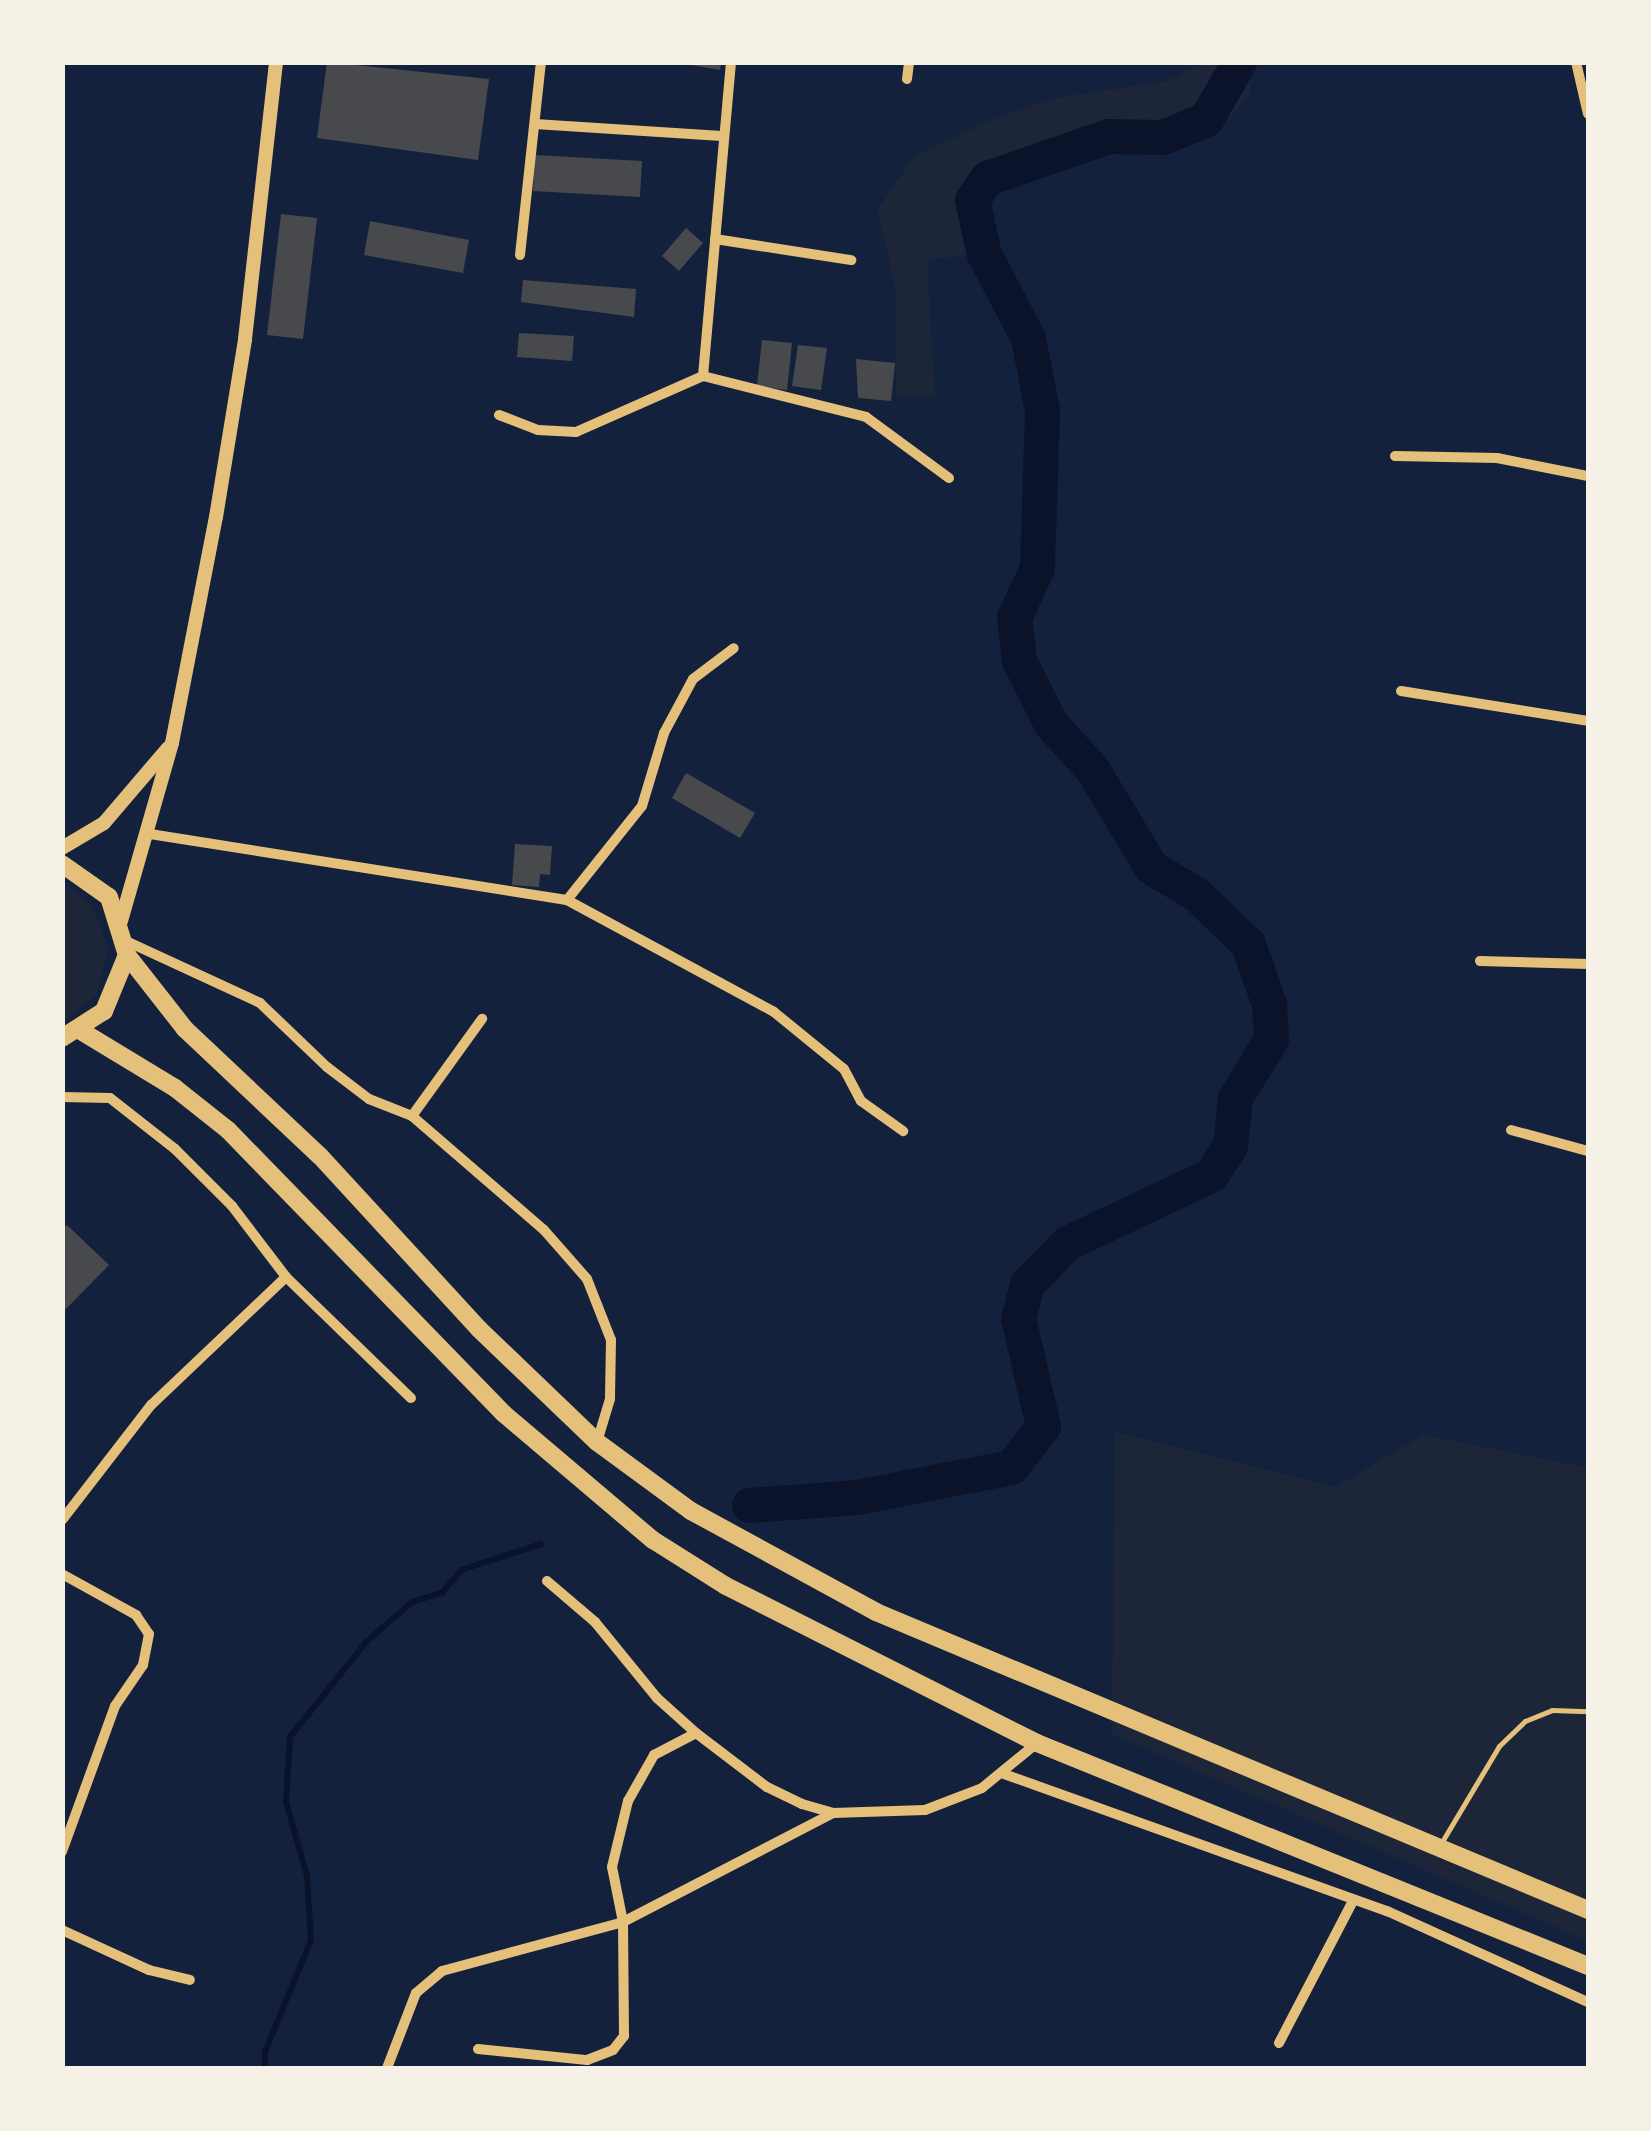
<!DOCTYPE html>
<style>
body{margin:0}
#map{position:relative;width:1651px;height:2131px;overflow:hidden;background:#14213d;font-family:"Golos Text",sans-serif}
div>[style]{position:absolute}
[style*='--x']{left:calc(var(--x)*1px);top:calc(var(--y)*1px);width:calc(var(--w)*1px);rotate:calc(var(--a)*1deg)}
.green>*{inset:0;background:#1d2539}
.stream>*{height:6px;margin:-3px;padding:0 3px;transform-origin:3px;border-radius:3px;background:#0b132b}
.river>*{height:35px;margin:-17.5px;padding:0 17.5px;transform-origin:17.5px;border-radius:17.5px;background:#0b132b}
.building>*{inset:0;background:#48494c}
.service>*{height:5px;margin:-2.5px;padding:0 2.5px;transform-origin:2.5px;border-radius:2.5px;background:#e5c07b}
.minor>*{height:10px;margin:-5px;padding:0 5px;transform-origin:5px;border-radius:5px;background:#e5c07b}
.tertiary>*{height:14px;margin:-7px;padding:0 7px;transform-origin:7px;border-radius:7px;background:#e5c07b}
.primary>*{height:18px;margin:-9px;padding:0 9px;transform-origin:9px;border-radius:9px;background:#e5c07b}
span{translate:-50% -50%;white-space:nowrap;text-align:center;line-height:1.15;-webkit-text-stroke:9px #f6f1e7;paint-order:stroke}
.frame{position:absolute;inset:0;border:65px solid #f6f1e7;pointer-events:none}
</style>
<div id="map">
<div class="green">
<div style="clip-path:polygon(1202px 63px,1252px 63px,1250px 92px,1217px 133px,993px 164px,979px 191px,985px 252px,927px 260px,935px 397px,896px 397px,896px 290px,877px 210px,913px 158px,990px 120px,1056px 98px,1167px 81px)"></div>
<div style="clip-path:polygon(63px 883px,93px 906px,109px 949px,97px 994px,63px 1022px)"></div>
<div style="clip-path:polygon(1115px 1432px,1335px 1487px,1424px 1435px,1588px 1468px,1588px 1941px,1112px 1734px)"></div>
</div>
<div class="stream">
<div style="--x:265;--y:2068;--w:16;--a:-90"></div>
<div style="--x:265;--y:2052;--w:121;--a:-67.7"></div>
<div style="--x:311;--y:1940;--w:64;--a:-93.6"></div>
<div style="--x:307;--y:1876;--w:77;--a:-105.8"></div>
<div style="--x:286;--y:1802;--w:65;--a:-86.5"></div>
<div style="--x:290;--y:1737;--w:122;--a:-51.3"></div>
<div style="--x:366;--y:1642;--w:61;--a:-41"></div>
<div style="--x:412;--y:1602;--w:31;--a:-17"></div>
<div style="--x:442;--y:1593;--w:30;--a:-50"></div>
<div style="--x:461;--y:1570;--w:84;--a:-18"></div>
</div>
<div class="river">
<div style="--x:749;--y:1505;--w:108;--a:-4.2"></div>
<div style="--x:857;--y:1497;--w:157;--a:-11"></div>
<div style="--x:1011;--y:1467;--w:52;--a:-52"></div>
<div style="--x:1043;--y:1426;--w:111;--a:-103"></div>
<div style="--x:1018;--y:1318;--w:35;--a:-75"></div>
<div style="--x:1027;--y:1284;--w:57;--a:-45.7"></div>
<div style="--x:1067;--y:1243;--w:159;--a:-25.3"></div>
<div style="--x:1211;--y:1175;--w:35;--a:-57"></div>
<div style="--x:1230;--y:1146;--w:48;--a:-84.1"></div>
<div style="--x:1235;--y:1098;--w:69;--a:-58.6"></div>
<div style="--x:1271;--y:1039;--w:35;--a:-93"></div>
<div style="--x:1269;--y:1004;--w:64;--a:-109.3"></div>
<div style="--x:1248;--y:944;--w:72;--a:-136.1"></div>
<div style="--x:1196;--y:894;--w:52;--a:-149"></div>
<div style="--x:1151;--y:867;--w:114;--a:-121"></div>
<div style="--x:1092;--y:769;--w:61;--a:-132.3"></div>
<div style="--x:1051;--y:724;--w:72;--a:-116.6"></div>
<div style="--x:1019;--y:660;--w:43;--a:-96.6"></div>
<div style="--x:1014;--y:617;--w:54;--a:-64.9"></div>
<div style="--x:1037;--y:568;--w:158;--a:-88.2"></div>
<div style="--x:1042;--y:410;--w:73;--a:-101"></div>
<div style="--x:1028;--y:338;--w:95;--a:-117.6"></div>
<div style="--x:984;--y:254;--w:55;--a:-102.5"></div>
<div style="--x:972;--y:200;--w:27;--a:-56"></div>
<div style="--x:987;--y:178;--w:128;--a:-19.1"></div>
<div style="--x:1108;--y:136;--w:55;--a:1"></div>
<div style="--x:1163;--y:137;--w:47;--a:-22.7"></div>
<div style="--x:1206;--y:119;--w:66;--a:-59.9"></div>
</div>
<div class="building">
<div style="clip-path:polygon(327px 62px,489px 79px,478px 160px,317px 138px)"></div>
<div style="clip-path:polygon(674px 62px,721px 62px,720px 70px)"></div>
<div style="clip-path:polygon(535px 155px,642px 161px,640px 197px,533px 191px)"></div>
<div style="clip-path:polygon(281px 214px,317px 218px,303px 339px,267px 335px)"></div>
<div style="clip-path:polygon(370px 221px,469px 240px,463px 273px,364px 255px)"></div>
<div style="clip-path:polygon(686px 228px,703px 243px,679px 271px,662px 256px)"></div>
<div style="clip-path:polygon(523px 280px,636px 289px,634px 317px,521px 302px)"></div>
<div style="clip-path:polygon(519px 333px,574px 336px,572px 361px,517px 357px)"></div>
<div style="clip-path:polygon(762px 340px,792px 343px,787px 390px,757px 386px)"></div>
<div style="clip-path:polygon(798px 345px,827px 348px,821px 390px,792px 386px)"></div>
<div style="clip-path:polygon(856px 359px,895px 363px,891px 401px,858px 398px)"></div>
<div style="clip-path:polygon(686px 773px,755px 813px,740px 838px,672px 798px)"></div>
<div style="clip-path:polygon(515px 844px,552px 846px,550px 875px,540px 874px,539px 887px,512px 885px)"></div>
<div style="clip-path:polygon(67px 1225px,109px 1265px,62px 1313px,62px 1229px)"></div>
</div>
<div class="service">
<div style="--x:1440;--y:1845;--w:115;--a:-59.2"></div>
<div style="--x:1499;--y:1746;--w:36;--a:-44"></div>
<div style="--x:1525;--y:1721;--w:29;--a:-22"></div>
<div style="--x:1552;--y:1710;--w:36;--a:2"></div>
</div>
<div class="minor">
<div style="--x:1576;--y:62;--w:53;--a:77"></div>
<div style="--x:907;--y:79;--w:17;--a:-83"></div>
<div style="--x:535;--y:124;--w:187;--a:3.7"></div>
<div style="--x:715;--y:239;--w:138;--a:8.8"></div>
<div style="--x:520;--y:255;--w:194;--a:-83.8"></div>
<div style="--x:703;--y:376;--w:315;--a:-84.9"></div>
<div style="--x:499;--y:415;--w:42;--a:21"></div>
<div style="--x:538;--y:430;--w:38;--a:3"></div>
<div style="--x:576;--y:432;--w:139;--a:-23.8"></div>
<div style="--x:703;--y:376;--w:168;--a:14.1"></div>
<div style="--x:866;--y:417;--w:103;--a:36.3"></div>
<div style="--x:1395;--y:456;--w:102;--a:1.1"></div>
<div style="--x:1497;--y:458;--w:93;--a:11.2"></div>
<div style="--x:1401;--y:691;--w:189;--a:9.1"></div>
<div style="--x:150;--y:834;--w:422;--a:9"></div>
<div style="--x:567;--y:900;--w:235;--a:28.4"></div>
<div style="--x:774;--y:1012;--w:90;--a:39.2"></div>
<div style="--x:844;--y:1069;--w:36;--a:62"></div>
<div style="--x:861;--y:1101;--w:52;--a:35.5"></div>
<div style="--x:567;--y:900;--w:120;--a:-51.4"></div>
<div style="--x:642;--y:806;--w:76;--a:-73.2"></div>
<div style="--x:664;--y:733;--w:61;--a:-61.8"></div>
<div style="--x:693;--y:679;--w:51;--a:-37.1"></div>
<div style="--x:126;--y:941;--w:148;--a:24.8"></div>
<div style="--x:260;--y:1003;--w:93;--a:43.7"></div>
<div style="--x:327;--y:1067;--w:53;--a:37.3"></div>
<div style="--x:369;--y:1099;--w:46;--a:21.6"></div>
<div style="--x:412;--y:1116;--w:174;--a:40.8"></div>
<div style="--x:544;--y:1230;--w:65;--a:48.7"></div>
<div style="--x:587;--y:1279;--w:66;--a:68.5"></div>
<div style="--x:611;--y:1340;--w:59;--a:91"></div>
<div style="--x:610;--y:1399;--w:45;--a:106.8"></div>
<div style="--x:1480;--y:961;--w:108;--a:1.6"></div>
<div style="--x:62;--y:1097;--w:48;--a:1.2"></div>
<div style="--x:110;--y:1098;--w:83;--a:38.1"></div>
<div style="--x:175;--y:1149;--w:81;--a:45"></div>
<div style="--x:232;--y:1206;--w:89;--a:52.7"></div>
<div style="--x:286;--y:1277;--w:186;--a:136.5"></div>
<div style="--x:151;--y:1405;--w:145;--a:127.7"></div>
<div style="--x:412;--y:1116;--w:120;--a:-54.2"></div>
<div style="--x:1511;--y:1130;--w:80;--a:15.3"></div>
<div style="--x:286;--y:1277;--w:174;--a:44.1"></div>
<div style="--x:62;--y:1574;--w:85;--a:29"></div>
<div style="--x:136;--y:1615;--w:23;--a:56"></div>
<div style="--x:149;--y:1634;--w:32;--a:101"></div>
<div style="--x:143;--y:1665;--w:50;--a:124.3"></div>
<div style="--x:115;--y:1706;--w:155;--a:110"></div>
<div style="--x:547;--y:1581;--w:63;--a:40.5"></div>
<div style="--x:595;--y:1622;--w:98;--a:50.8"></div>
<div style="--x:657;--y:1698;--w:52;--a:41.9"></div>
<div style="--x:696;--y:1733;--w:89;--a:37.3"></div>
<div style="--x:767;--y:1787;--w:39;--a:26"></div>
<div style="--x:802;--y:1804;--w:32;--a:16"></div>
<div style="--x:833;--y:1813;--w:92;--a:-1.9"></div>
<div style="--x:925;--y:1810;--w:61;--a:-21.1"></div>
<div style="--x:982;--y:1788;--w:71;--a:-39.3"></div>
<div style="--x:1004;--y:1774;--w:407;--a:19.7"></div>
<div style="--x:1387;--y:1911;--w:221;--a:24.4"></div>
<div style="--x:62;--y:1930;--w:96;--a:24.7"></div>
<div style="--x:149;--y:1970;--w:42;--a:13.7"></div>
<div style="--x:1279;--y:2043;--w:158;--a:-62.5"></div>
<div style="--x:478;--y:2049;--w:110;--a:5.8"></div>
<div style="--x:587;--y:2060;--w:28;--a:-21"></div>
<div style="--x:613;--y:2050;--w:18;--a:-52"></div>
<div style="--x:624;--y:2036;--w:114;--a:-90.5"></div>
<div style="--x:623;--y:1922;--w:56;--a:-101.3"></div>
<div style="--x:612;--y:1867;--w:68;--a:-76.4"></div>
<div style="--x:628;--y:1801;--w:53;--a:-60.5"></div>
<div style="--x:654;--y:1755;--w:47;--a:-27.6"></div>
<div style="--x:387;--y:2068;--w:80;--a:-68.9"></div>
<div style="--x:416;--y:1993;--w:34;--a:-40"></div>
<div style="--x:442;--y:1971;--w:188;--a:-15.1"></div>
<div style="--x:623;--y:1922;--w:237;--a:-27.4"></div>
</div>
<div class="tertiary">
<div style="--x:62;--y:848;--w:49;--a:-30.8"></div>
<div style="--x:104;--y:823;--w:99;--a:-49.5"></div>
<div style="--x:121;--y:921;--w:185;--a:-74"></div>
<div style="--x:172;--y:743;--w:230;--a:-79"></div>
<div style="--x:216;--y:517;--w:180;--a:-80.7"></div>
<div style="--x:245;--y:339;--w:279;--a:-83.6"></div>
</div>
<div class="primary">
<div style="--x:62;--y:864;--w:57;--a:35.1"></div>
<div style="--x:109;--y:897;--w:61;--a:72.8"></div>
<div style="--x:127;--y:955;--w:61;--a:112.3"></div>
<div style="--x:104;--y:1011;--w:50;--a:147.3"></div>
<div style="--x:127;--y:955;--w:94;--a:51.9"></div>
<div style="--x:185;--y:1029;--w:185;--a:43.3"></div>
<div style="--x:320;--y:1156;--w:235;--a:47.4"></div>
<div style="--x:479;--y:1329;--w:163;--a:43.8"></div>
<div style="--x:597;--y:1442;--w:117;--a:36.3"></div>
<div style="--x:691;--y:1511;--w:211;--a:28.6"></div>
<div style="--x:876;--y:1612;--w:772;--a:22.71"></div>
<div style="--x:81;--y:1031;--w:110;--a:31.2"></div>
<div style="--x:175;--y:1088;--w:68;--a:38.4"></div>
<div style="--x:228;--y:1130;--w:395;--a:45.8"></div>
<div style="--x:503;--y:1413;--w:197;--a:40.3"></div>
<div style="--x:653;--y:1540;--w:86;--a:32.2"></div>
<div style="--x:726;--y:1586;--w:348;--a:26.8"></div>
<div style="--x:1037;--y:1743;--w:594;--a:22.03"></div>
</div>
<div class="frame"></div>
</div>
